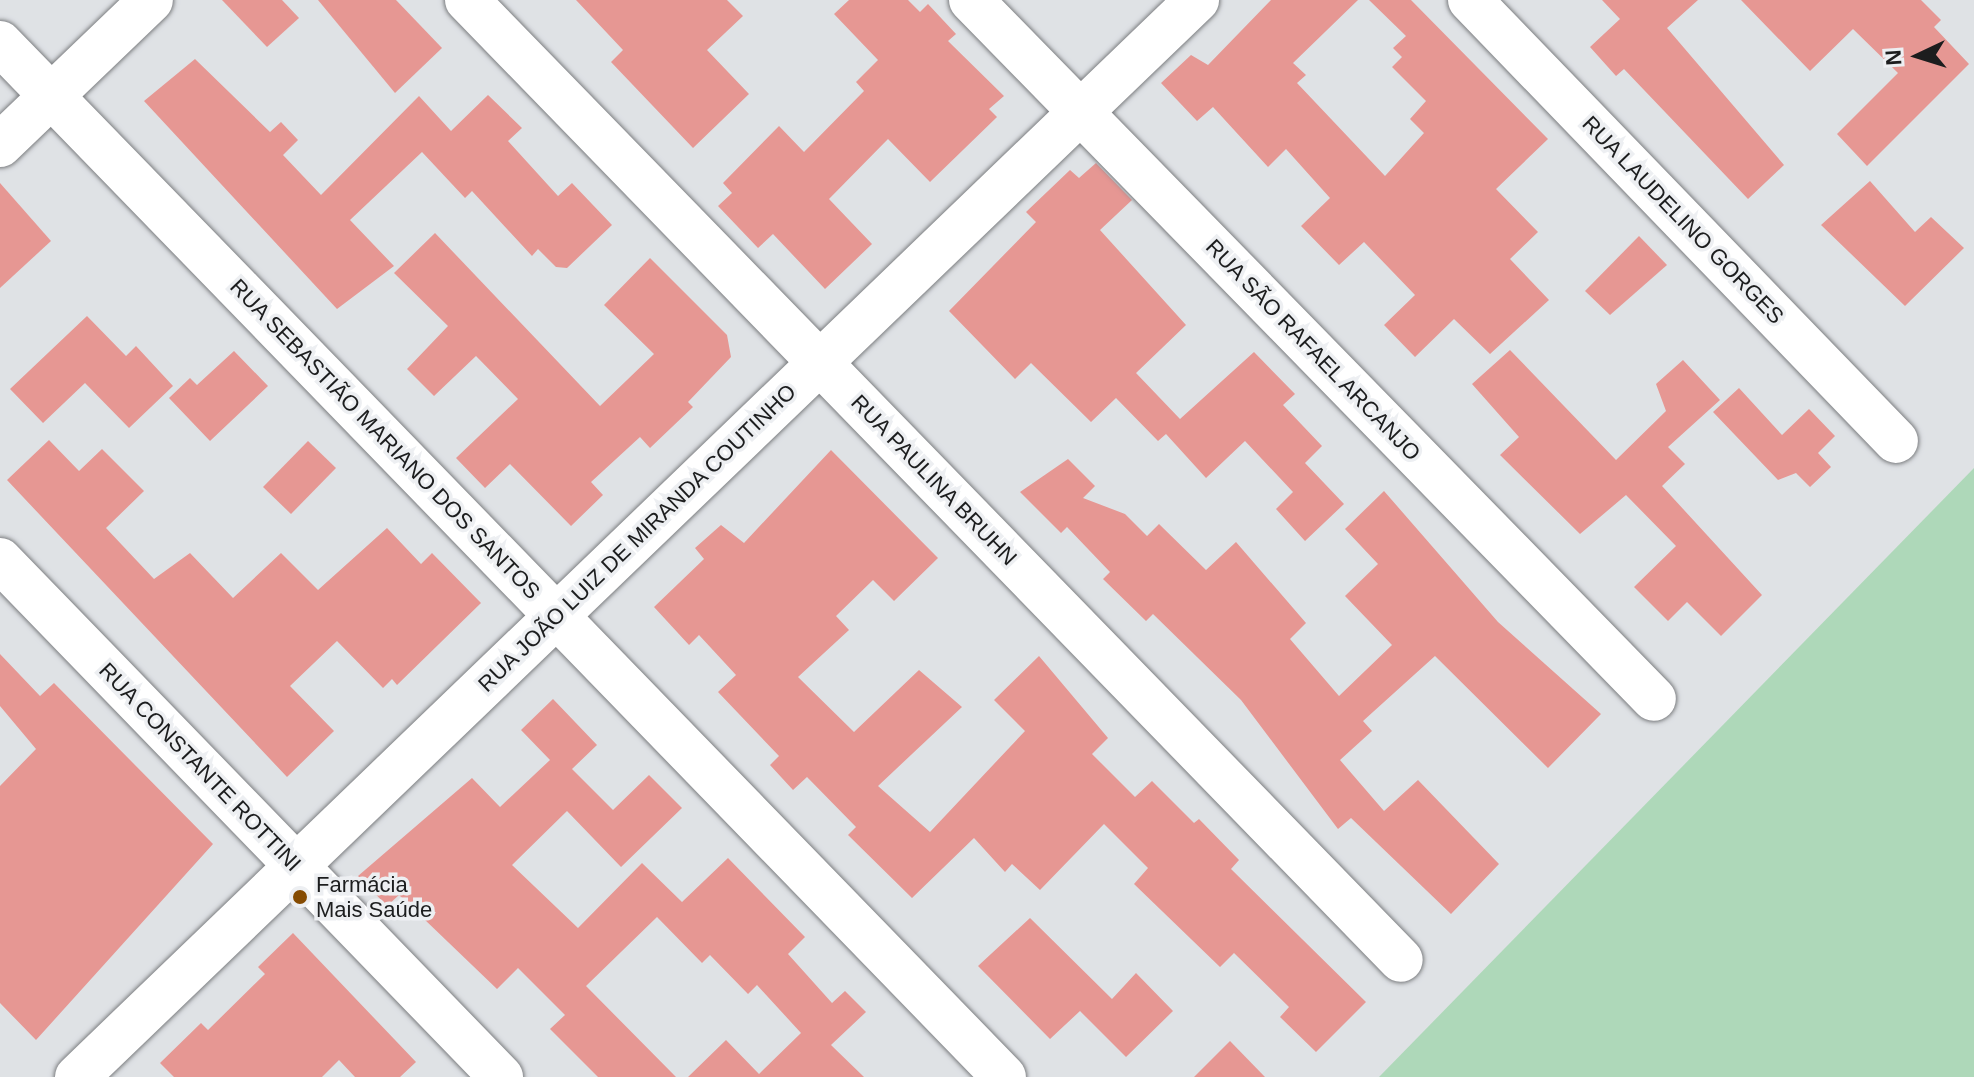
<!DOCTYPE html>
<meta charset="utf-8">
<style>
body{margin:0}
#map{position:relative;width:1974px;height:1077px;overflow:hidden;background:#dfe2e5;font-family:Helvetica,sans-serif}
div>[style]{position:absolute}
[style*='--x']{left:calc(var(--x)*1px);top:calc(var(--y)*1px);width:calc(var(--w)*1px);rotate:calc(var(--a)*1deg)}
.green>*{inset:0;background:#aed8b9}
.building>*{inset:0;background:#e69793}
.roads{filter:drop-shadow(0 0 2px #7c7e81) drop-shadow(0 0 2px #7c7e81)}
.minor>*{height:44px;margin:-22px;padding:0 22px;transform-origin:22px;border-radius:22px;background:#fff}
.dots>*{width:22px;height:22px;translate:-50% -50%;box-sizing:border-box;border:4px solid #edeff2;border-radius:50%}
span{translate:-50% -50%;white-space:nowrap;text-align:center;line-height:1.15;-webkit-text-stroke:7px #edeff2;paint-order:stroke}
.street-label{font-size:22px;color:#1c1d1e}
.poi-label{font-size:22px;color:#1c1d1e}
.left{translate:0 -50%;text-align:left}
.north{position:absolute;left:1878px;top:16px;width:80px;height:80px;-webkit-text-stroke:6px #edeff2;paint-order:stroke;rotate:266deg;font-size:22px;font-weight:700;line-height:32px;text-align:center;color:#1c1d1e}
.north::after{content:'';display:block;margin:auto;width:28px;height:36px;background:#1c1d1e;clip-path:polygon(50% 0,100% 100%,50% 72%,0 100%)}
</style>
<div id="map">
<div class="green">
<div style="clip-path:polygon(1974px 468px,1974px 1077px,1379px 1077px)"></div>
</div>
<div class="building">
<div style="clip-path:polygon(222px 0,282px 0,299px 18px,267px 47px)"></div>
<div style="clip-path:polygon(318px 0,396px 0,442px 48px,395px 93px)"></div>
<div style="clip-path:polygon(576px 0,727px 0,743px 16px,707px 50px,749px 94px,693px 148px,611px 62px,623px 50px)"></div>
<div style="clip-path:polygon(849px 0,908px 0,920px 12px,928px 4px,956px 34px,948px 41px,1004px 96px,989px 109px,997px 117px,930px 182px,888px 139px,829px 199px,872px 244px,825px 289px,773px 234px,758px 248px,718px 206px,732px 193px,723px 183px,779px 126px,804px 152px,864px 91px,856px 82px,878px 60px,834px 14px)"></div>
<div style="clip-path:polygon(1271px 0,1358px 0,1293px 63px,1306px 75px,1297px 83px,1385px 176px,1424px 133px,1410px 119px,1426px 101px,1392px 67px,1402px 57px,1393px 48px,1406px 36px,1369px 0,1411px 0,1548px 139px,1496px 189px,1538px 232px,1510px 259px,1549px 300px,1490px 354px,1454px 319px,1415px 357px,1384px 325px,1415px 295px,1364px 242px,1339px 265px,1301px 226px,1330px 198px,1286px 149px,1268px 167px,1213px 107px,1197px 121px,1161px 83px,1191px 55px,1208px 65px)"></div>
<div style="clip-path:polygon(1602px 0,1698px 0,1667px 28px,1784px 165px,1748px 199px,1624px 69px,1616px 76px,1590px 47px,1620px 19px)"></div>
<div style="clip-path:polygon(1741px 0,1921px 0,1941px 20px,1934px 27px,1969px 64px,1867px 166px,1837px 134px,1898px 73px,1853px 29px,1810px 71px)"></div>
<div style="clip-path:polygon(195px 59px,270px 132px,281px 122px,298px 140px,283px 155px,321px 195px,419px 96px,451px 131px,488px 95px,522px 128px,508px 141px,558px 196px,572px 183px,612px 225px,567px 268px,556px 267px,538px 249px,532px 256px,472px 191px,465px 198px,422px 152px,350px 220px,394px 266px,337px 309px,144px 101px)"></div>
<div style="clip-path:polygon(1096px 163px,1132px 200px,1100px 230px,1186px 325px,1136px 373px,1180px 419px,1254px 352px,1295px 394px,1283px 405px,1322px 446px,1305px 463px,1344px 504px,1305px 541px,1276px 509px,1293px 492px,1245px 441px,1206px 478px,1166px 434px,1158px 441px,1116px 398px,1091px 422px,1031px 363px,1015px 379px,949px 311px,1036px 222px,1026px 212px,1070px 170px,1079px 178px)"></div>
<div style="clip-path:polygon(1870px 181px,1915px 232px,1931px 217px,1964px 248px,1905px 306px,1821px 225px)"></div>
<div style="clip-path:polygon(0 183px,51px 241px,0 288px)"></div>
<div style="clip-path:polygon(435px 233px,600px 406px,654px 354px,604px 305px,650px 258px,727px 335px,731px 357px,688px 402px,693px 407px,650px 448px,640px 437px,591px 482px,603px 495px,571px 526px,510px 464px,485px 488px,456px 458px,518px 399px,476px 356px,434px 396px,407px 369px,448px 326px,394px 273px)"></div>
<div style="clip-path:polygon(1639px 236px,1667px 265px,1610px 315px,1585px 291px)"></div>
<div style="clip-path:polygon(87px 316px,126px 356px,136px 346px,173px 386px,129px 428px,85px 383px,43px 423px,10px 389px)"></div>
<div style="clip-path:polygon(1510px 350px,1616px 460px,1666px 411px,1656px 384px,1683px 360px,1720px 400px,1668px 447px,1685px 464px,1662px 486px,1762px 595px,1721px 636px,1687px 602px,1668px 621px,1634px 587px,1676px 546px,1626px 495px,1580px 534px,1500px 455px,1519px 437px,1472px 384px)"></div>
<div style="clip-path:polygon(234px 351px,268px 386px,210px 441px,169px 398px,190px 378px,197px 385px)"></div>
<div style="clip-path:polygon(1739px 388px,1782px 435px,1809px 409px,1835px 436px,1818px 453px,1831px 467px,1810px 487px,1796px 473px,1778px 480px,1713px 412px)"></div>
<div style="clip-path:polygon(49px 440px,79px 471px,102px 449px,144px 491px,106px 528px,154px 579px,190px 553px,233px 598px,281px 553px,318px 590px,387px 528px,421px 564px,432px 553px,481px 603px,397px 685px,392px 679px,383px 688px,337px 641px,290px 686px,334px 731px,287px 777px,7px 480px)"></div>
<div style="clip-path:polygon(308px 441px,336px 468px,291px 514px,263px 487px)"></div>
<div style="clip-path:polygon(831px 450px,938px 558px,894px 601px,873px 580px,836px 616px,849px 630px,798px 677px,854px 732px,919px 670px,962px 707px,878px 786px,930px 832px,1025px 731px,994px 700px,1039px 656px,1108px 738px,1092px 754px,1135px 797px,1152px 781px,1194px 823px,1199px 819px,1239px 860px,1231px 869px,1366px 1002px,1316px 1052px,1280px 1017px,1289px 1007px,1234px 953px,1220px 967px,1134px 884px,1148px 868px,1104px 824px,1040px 890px,1012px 864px,1005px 872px,974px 838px,912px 898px,848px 835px,856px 827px,807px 777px,793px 790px,770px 765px,779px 756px,718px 692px,736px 675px,699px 635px,689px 645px,654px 607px,704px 559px,695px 548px,721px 525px,744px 543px)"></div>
<div style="clip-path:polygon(1068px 459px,1095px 486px,1083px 498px,1125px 514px,1147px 536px,1159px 524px,1206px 570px,1236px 542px,1306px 623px,1290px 639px,1339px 696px,1392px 645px,1345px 596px,1378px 564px,1345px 529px,1384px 491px,1498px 622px,1601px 714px,1548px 768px,1435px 656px,1363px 721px,1372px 731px,1340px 760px,1384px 811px,1418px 780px,1499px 864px,1451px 914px,1351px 818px,1338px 829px,1241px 700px,1153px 614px,1146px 621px,1103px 579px,1110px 572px,1067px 527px,1061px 533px,1020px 492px)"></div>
<div style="clip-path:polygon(0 654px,40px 696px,54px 683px,213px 844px,36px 1040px,0 1003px,0 786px,36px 749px,0 706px)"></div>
<div style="clip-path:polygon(553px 699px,597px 745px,572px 769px,613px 810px,649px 775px,682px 808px,621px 867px,567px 811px,512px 865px,578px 928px,642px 863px,682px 902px,728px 858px,805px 937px,788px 954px,832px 1003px,845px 991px,866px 1012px,831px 1045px,864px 1077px,688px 1077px,726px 1040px,759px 1074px,801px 1033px,757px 985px,748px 994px,710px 955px,702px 963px,657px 917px,586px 986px,676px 1077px,598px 1077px,550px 1029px,565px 1015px,518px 968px,497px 989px,399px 895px,387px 906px,358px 876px,472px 778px,500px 807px,550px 760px,521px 730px)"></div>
<div style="clip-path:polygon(1030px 918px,1112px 999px,1136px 973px,1173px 1011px,1126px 1057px,1080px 1011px,1050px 1039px,978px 966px)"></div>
<div style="clip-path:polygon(293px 933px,416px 1062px,400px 1077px,355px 1077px,339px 1060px,322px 1077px,174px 1077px,160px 1063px,201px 1023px,208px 1030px,265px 974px,258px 967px)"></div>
<div style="clip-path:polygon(1230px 1041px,1265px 1077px,1194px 1077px)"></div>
</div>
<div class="roads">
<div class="minor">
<div style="--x:467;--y:0;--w:1339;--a:45.79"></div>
<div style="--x:971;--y:0;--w:977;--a:45.66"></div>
<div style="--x:1470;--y:0;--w:613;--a:45.99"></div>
<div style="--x:0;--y:43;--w:1441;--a:45.84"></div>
<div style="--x:0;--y:145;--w:209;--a:-43.8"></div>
<div style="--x:0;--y:560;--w:720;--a:45.9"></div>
<div style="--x:77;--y:1077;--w:1554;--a:-43.88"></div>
</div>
</div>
<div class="dots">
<div style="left:300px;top:897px;background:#854b02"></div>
</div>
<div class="street-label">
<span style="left:1683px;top:220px;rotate:46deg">RUA LAUDELINO GORGES</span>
<span style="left:1313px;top:350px;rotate:46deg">RUA SÃO RAFAEL ARCANJO</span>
<span style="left:385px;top:439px;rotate:46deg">RUA SEBASTIÃO MARIANO DOS SANTOS</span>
<span style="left:934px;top:480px;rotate:46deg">RUA PAULINA BRUHN</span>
<span style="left:637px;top:538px;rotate:-44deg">RUA JOÃO LUIZ DE MIRANDA COUTINHO</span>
<span style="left:200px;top:767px;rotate:46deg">RUA CONSTANTE ROTTINI</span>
</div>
<div class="poi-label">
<span class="left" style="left:316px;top:897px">Farmácia<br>Mais Saúde</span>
</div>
<div class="north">N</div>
</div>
